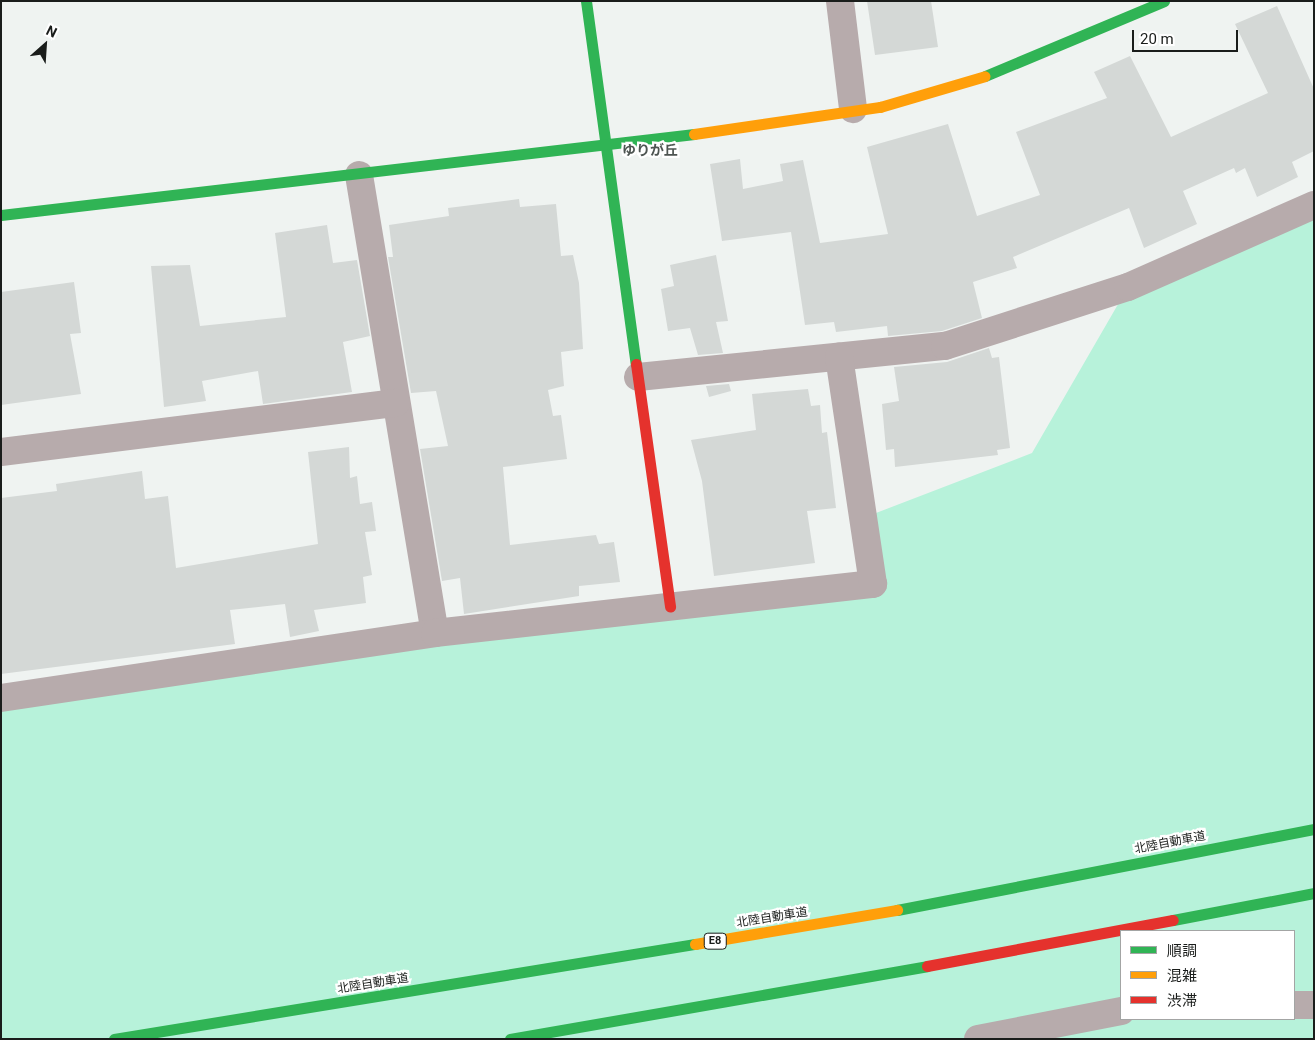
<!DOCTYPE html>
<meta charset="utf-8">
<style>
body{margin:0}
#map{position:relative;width:1315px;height:1040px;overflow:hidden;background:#eff3f1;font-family:Roboto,"Noto Sans JP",sans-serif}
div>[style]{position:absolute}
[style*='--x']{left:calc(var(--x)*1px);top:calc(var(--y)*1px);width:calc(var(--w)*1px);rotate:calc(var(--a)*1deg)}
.green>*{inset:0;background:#b7f2da}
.building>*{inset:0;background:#d4d8d6}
.street>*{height:28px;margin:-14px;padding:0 14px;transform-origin:14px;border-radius:14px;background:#b7abac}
.fast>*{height:11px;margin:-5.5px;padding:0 5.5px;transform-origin:5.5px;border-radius:5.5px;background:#30b455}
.slow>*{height:11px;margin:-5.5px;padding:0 5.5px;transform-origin:5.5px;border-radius:5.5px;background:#ff9f0a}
.jam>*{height:11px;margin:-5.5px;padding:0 5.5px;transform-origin:5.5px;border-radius:5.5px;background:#e5322d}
span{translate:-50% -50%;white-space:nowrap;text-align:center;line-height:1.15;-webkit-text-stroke:4.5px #fff;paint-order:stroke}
.shield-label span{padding:1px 4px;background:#fff;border:1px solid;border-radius:4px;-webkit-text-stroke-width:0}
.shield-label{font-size:11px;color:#1a1d1b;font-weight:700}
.street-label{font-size:12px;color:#1a1d1b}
.neighbourhood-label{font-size:14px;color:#4e5552;font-weight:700}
.frame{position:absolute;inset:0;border:2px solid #1a1d1b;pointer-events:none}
.legend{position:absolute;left:1120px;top:930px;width:175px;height:90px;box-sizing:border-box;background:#fff;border:1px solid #a3a5a4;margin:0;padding:6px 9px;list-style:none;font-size:15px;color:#1a1d1b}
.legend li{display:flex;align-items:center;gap:10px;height:25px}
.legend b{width:25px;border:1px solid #a3a5a4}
.north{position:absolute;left:20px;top:20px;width:50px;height:50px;-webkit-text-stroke:4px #fff;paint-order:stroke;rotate:26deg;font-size:14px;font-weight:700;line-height:20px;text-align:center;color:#1a1d1b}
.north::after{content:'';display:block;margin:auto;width:18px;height:22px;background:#1a1d1b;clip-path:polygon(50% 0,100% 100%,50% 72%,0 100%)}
.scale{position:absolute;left:1132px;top:30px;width:106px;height:22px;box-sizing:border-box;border:2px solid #1a1d1b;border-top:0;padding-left:6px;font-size:15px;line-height:18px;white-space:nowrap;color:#1a1d1b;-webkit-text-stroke:4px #fff;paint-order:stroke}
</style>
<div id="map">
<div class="green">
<div style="clip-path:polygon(evenodd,1314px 205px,1314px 1039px,1px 1039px,1px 698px,872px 584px,863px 518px,1032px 453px,1128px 287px,1314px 205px,1121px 931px,1294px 931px,1294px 1019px,1121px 1019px,1121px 931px)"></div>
</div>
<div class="building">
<div style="clip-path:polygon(867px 1px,931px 1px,938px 47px,875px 55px)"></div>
<div style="clip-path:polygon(1277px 6px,1314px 89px,1314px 151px,1292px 162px,1298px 177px,1257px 197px,1245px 168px,1236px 173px,1234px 168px,1183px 191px,1197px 224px,1144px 248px,1129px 208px,1013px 257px,1017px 268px,973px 282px,982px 318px,942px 331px,888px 336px,887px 326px,836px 332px,834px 322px,805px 325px,791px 232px,722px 241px,710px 164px,740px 159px,743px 189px,783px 181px,780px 164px,803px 160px,820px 243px,888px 234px,867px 147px,948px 124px,977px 216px,1040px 195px,1016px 132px,1107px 98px,1094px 72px,1130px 56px,1171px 137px,1268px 93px,1235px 24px)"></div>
<div style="clip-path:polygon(519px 199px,520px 207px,556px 204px,561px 256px,573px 255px,579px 283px,583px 349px,561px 352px,564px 386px,548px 390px,553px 416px,561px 415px,567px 459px,503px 467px,510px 545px,596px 535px,599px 544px,614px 542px,620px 582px,579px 586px,579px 596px,464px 614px,460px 578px,442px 581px,420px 449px,448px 446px,436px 391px,411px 393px,388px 257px,393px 257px,389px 225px,449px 216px,448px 208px)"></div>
<div style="clip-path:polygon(327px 225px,333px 263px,357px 260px,370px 336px,343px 342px,352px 392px,263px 404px,258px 371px,202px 381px,206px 401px,164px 407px,151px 266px,190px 265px,200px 326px,286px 317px,275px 233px)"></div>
<div style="clip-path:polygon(716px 255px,728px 321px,716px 322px,723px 353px,698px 355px,690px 328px,668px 331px,661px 289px,674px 286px,670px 265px)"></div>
<div style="clip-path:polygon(74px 282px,81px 333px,70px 334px,81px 394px,1px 405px,1px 292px)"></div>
<div style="clip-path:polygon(989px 348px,992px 358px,999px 357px,1010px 448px,997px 450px,998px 455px,895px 467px,894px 449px,886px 450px,882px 404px,899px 401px,894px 367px,947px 362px)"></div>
<div style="clip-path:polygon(729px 384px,731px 391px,709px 397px,706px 386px)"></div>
<div style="clip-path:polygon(808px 389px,811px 406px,820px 405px,822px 433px,827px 432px,836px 508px,807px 511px,815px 563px,714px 576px,702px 481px,691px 440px,756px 430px,752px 394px)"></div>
<div style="clip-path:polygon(349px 447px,350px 478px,357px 476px,360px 504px,372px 502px,376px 531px,365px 532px,372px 575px,363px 577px,366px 603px,314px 610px,319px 631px,290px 637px,285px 604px,230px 610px,235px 644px,1px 674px,1px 498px,57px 491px,56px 484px,142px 471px,145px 499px,168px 496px,176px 568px,318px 544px,308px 452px)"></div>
</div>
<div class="street">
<div style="--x:840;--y:1;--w:109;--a:83.1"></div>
<div style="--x:359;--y:175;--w:464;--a:80.6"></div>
<div style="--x:638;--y:377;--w:309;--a:-5.8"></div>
<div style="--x:945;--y:346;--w:192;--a:-17.9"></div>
<div style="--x:1128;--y:287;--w:203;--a:-23.8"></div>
<div style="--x:1;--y:452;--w:398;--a:-7.1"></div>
<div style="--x:1;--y:698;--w:439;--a:-8.5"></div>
<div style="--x:435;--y:633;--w:441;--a:-6.4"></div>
<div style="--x:873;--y:584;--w:230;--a:-98.5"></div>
<div style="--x:1294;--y:1005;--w:20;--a:0"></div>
<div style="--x:978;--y:1039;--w:146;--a:-11.1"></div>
</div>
<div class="fast">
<div style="--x:586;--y:1;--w:366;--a:82.2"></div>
<div style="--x:985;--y:76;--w:194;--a:-22.7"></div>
<div style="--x:1;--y:215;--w:698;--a:-6.67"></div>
<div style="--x:897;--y:910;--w:425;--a:-11"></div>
<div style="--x:1173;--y:920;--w:144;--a:-10.8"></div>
<div style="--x:114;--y:1039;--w:589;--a:-9.29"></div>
<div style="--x:510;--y:1039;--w:423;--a:-9.9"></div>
</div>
<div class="slow">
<div style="--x:694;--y:134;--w:188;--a:-8.3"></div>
<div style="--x:880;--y:107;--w:109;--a:-16.4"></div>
<div style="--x:695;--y:944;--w:205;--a:-9.6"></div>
</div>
<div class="jam">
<div style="--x:636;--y:364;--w:245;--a:82"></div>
<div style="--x:927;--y:966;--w:250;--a:-10.6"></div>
</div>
<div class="shield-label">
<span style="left:715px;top:941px">E8</span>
</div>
<div class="street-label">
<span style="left:1170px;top:843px;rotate:-11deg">北陸自動車道</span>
<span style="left:772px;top:918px;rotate:-9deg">北陸自動車道</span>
<span style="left:373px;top:984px;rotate:-9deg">北陸自動車道</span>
</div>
<div class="neighbourhood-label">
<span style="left:650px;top:150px">ゆりが丘</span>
</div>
<div class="frame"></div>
<ul class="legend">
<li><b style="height:6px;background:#30b455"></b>順調</li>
<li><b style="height:6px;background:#ff9f0a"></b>混雑</li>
<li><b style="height:6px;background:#e5322d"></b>渋滞</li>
</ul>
<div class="north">N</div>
<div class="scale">20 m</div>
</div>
